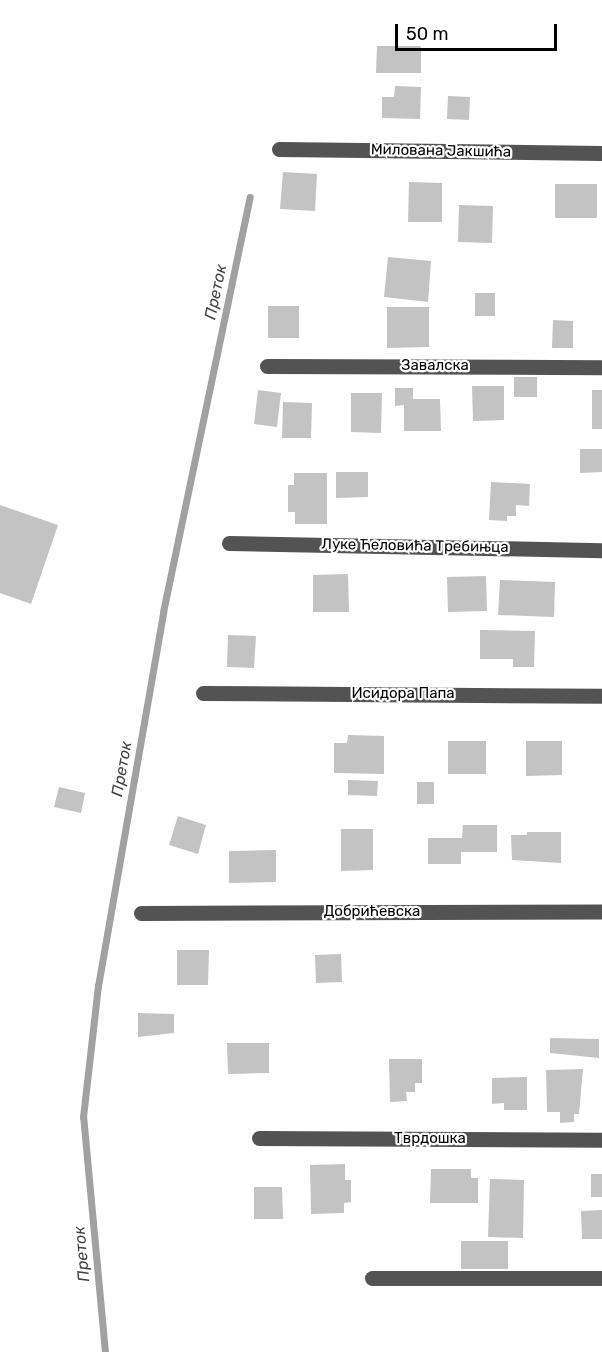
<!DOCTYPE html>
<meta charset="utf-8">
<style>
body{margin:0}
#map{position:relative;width:602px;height:1352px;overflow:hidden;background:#fff;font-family:Rubik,sans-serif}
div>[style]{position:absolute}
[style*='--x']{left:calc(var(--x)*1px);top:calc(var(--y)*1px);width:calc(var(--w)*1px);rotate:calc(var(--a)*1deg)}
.stream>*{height:7px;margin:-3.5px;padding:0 3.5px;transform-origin:3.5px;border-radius:3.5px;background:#a1a1a1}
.building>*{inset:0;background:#c3c3c3}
.minor>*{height:15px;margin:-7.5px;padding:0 7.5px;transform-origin:7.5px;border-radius:7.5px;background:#535353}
span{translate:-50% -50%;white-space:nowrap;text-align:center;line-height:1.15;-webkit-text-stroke:4.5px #fff;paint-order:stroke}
.street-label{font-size:15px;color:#000}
.water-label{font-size:16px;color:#424242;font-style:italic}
.scale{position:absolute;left:395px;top:24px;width:162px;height:27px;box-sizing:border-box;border:3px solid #000;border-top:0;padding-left:8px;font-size:18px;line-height:21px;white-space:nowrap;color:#000;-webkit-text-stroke:4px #fff;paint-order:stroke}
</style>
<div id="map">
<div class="stream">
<div style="--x:105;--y:1352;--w:236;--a:-95.3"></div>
<div style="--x:83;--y:1117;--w:132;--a:-83.5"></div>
<div style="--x:98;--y:986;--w:380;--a:-80.1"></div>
<div style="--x:163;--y:612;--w:424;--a:-78.2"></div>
</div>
<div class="building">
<div style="clip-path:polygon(377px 46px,421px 46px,421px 73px,376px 73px)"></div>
<div style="clip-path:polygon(395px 86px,421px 87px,420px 119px,382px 118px,382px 97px,394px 97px)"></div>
<div style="clip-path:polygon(448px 96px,470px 97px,469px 120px,447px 119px)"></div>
<div style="clip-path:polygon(283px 172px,317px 174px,315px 211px,280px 209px)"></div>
<div style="clip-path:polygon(409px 182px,442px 183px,442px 222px,408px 222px)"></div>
<div style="clip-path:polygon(555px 184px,597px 184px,597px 218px,555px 218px)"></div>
<div style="clip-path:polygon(459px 205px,493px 206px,492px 243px,458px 242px)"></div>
<div style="clip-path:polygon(388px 257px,431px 261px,428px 302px,384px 297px)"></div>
<div style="clip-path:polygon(475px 293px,495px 293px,495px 316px,475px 316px)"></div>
<div style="clip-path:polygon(268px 306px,299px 306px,299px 338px,268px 338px)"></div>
<div style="clip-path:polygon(387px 307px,429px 307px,429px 347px,387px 348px)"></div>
<div style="clip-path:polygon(553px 320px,573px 321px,573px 348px,552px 348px)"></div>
<div style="clip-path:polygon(514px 377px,537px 377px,537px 397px,514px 397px)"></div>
<div style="clip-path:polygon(472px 386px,504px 386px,504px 420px,473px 421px)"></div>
<div style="clip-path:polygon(395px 388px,413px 388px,413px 399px,440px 399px,441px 431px,404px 431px,404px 405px,395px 406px)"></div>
<div style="clip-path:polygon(258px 390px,281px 393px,277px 427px,254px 424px)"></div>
<div style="clip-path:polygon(592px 390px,602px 390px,602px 429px,592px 429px)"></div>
<div style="clip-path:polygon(351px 393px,382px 393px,381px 433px,351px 432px)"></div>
<div style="clip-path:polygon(283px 402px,312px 403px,311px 438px,282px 438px)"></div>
<div style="clip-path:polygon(580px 449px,602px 449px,602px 472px,580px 473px)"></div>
<div style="clip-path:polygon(336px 472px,368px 472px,368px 497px,336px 498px)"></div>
<div style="clip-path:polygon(294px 473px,327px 473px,327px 524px,295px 524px,295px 512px,288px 512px,288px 485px,294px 485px)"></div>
<div style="clip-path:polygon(491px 482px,530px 484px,529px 506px,516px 505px,516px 516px,507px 516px,507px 521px,489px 520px)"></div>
<div style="clip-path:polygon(0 505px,58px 525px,31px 604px,0 593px)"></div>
<div style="clip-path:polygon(348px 574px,349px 612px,313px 612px,313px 575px)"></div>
<div style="clip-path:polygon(486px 576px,487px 611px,448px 612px,447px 577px)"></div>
<div style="clip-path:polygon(500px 580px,555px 582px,554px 617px,498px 615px)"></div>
<div style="clip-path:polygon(480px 630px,535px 631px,534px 667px,513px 667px,513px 659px,480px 659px)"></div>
<div style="clip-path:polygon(228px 635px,256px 636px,254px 668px,227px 667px)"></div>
<div style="clip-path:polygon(348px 735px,384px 736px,384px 774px,334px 773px,334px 743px,347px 743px)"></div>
<div style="clip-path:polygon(448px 741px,486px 741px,486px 774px,448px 774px)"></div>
<div style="clip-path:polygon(526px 741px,562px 741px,562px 775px,526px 776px)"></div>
<div style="clip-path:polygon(348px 780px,378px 781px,377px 796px,348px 795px)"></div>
<div style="clip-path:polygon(417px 782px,434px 782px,434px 804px,417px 804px)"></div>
<div style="clip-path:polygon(59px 787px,85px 793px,81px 813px,54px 807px)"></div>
<div style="clip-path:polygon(178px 816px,206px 825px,198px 854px,169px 845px)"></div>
<div style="clip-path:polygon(463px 825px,497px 825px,497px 852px,461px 852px,461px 864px,428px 864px,428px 838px,462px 838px)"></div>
<div style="clip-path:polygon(341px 829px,373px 829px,373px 870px,341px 871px)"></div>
<div style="clip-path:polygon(527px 832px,561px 832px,561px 863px,512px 860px,511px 835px,527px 835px)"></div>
<div style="clip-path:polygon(276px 850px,276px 882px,229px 883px,229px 851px)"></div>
<div style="clip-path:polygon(177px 950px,209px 950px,208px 985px,177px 985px)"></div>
<div style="clip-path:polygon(341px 954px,342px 982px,316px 983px,315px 955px)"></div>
<div style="clip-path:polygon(138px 1013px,174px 1014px,174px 1033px,138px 1037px)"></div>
<div style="clip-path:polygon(550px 1038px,599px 1039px,599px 1058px,550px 1053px)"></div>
<div style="clip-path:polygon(227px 1043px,269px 1043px,269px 1073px,228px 1074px)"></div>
<div style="clip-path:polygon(389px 1059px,422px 1059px,422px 1083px,415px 1083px,415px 1092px,406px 1092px,407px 1101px,390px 1102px)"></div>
<div style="clip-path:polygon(583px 1069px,579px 1114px,574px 1114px,574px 1122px,560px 1123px,560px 1112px,547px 1112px,546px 1070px)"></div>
<div style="clip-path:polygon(527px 1077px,527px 1110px,504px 1110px,504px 1103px,492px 1104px,492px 1078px)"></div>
<div style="clip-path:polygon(345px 1164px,345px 1180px,351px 1180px,351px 1202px,344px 1203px,344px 1213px,311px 1214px,310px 1165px)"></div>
<div style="clip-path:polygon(431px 1169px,471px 1169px,471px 1178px,478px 1178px,478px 1203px,430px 1203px)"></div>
<div style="clip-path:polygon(591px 1174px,602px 1174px,602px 1197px,591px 1197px)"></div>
<div style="clip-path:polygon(490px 1179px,524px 1180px,523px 1238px,488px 1237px)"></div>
<div style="clip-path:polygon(254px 1187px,282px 1187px,283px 1219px,254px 1219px)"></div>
<div style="clip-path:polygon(602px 1210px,602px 1239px,582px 1239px,581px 1211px)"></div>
<div style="clip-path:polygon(461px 1241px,508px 1241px,508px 1269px,461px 1269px)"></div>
</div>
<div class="minor">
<div style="--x:279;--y:149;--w:323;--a:0.7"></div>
<div style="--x:267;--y:366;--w:335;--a:0.2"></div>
<div style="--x:229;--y:543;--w:373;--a:1.1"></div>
<div style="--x:203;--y:693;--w:399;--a:0.4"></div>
<div style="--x:141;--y:913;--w:461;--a:-0.2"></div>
<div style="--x:259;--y:1138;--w:343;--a:0.3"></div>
<div style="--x:372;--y:1278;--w:230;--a:0"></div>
</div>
<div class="street-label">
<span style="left:441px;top:151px;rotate:1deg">Милована Јакшића</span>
<span style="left:435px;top:366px">Завалска</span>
<span style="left:415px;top:546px;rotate:1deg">Луке Ћеловића Требињца</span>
<span style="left:403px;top:694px">Исидора Папа</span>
<span style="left:372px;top:912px">Добрићевска</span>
<span style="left:430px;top:1139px">Тврдошка</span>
</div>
<div class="water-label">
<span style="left:216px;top:292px;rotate:-78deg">Преток</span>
<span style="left:122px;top:769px;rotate:-80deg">Преток</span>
<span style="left:82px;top:1254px;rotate:-95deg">Преток</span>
</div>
<div class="scale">50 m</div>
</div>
